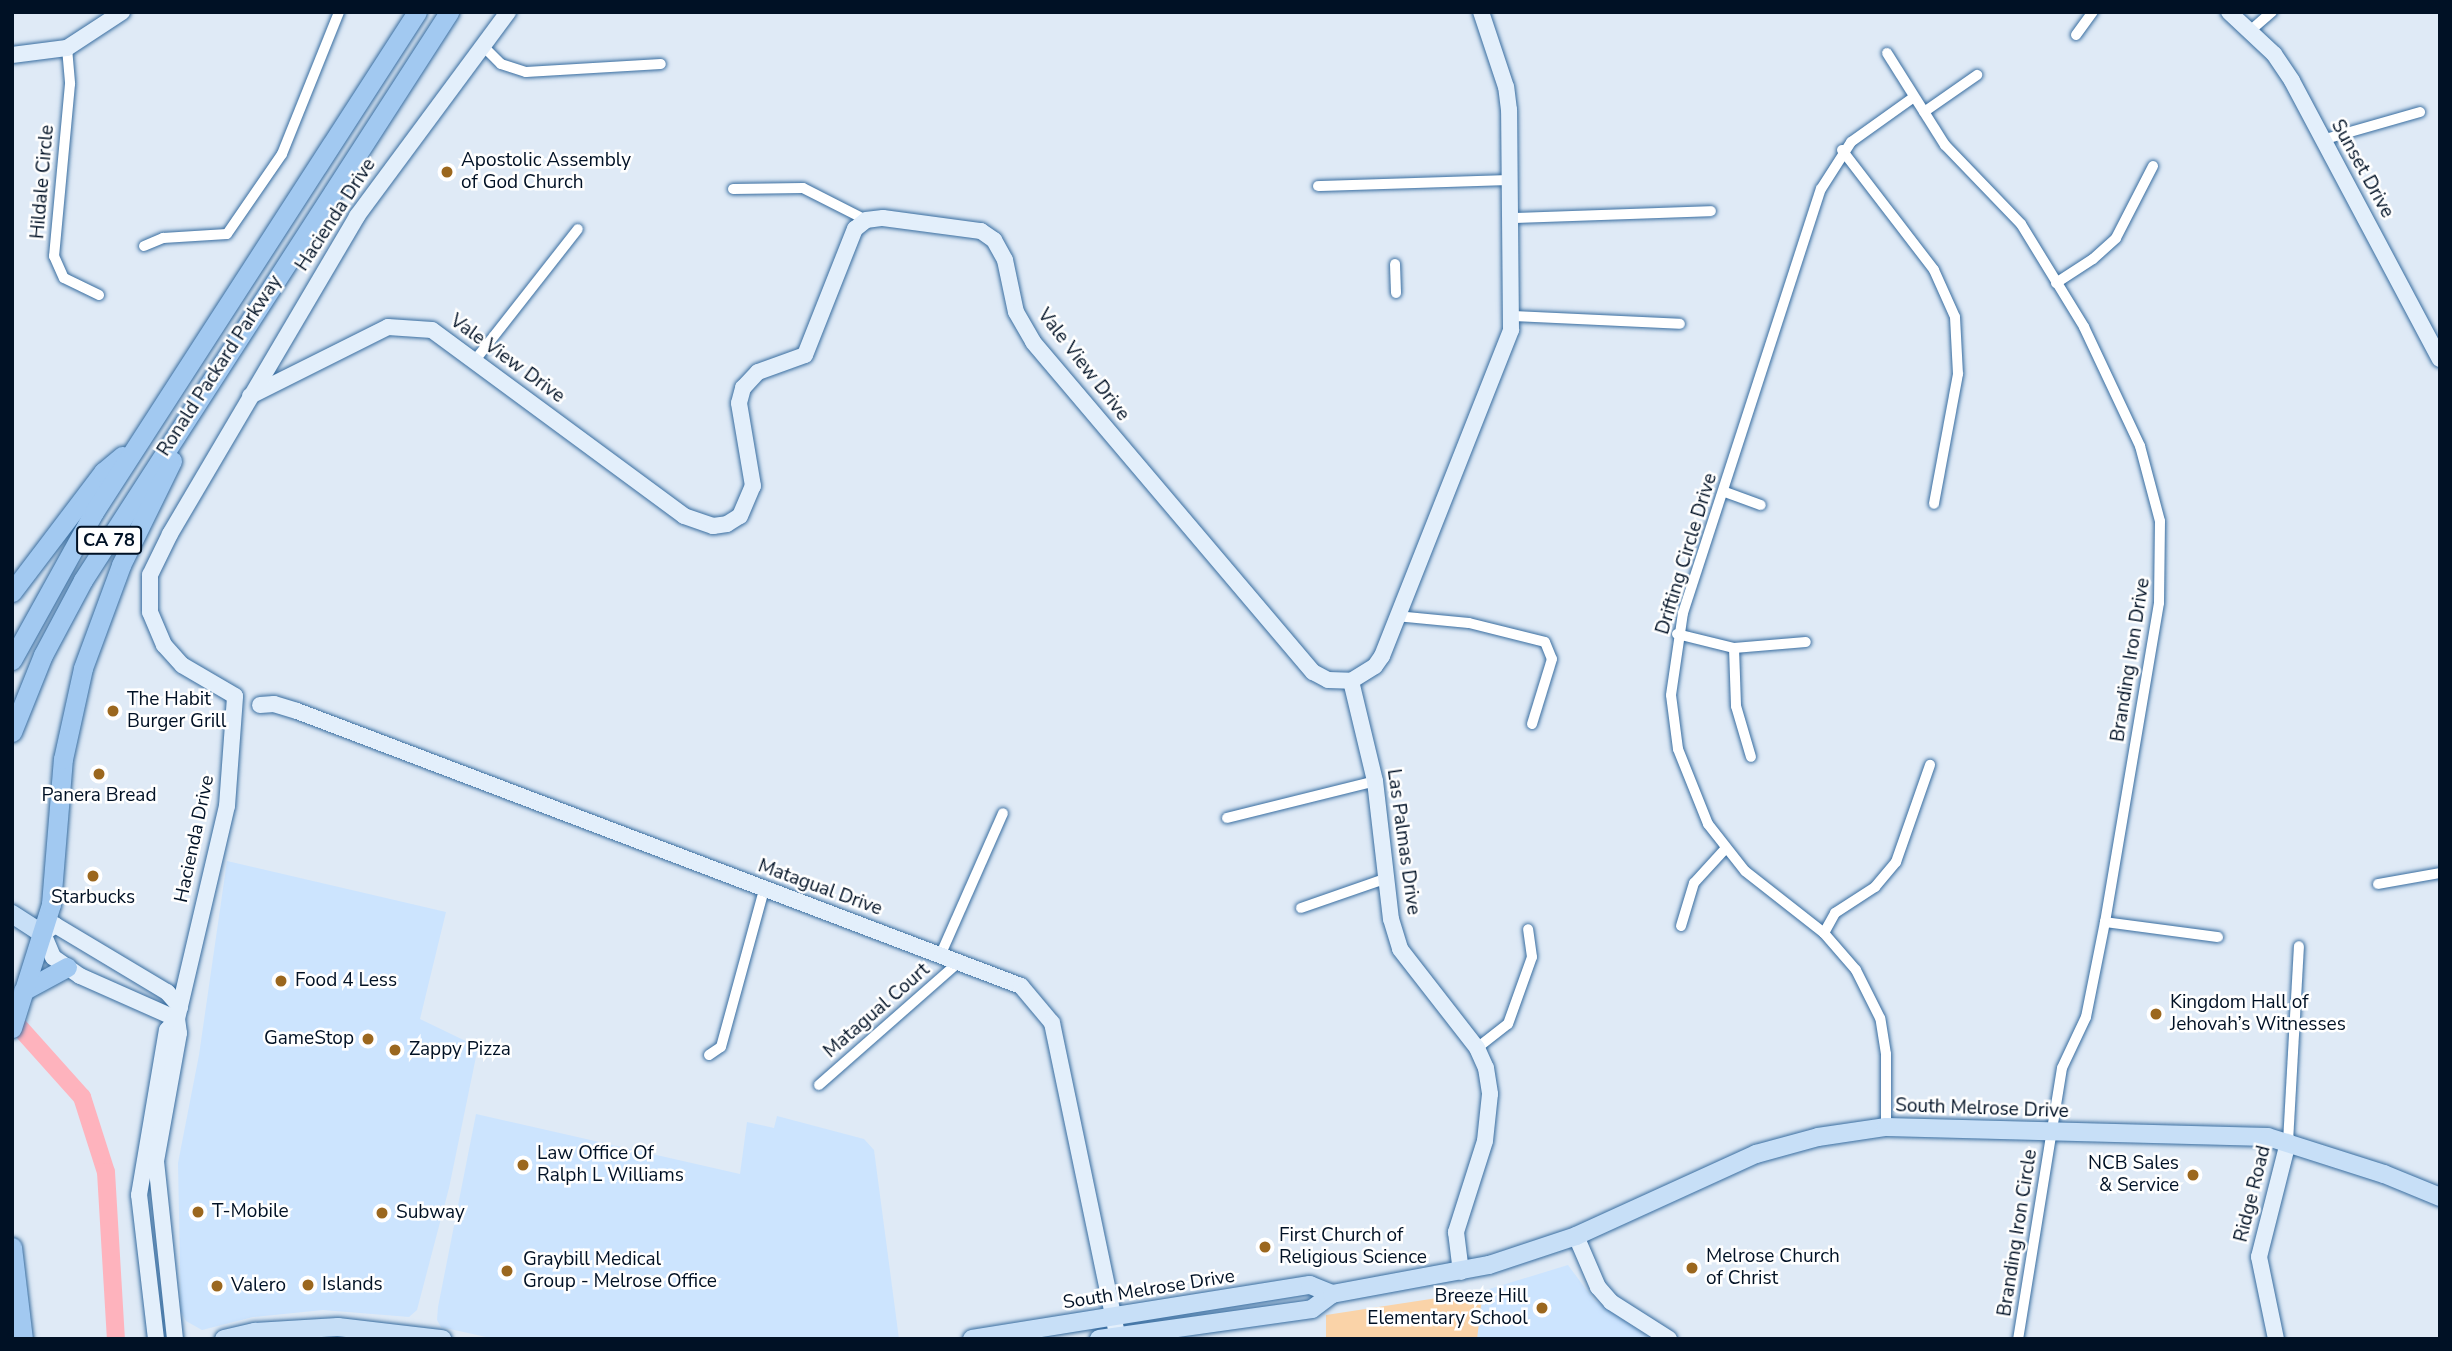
<!DOCTYPE html>
<meta charset="utf-8">
<style>
body{margin:0}
#map{position:relative;width:2452px;height:1351px;overflow:hidden;background:#dfeaf6;font-family:"Nunito Sans",sans-serif}
div>[style]{position:absolute}
[style*='--x']{left:calc(var(--x)*1px);top:calc(var(--y)*1px);width:calc(var(--w)*1px);rotate:calc(var(--a)*1deg)}
.built>*{inset:0;background:#cce4fe}
.green>*{inset:0;background:#fad3a8}
.river>*{height:18px;margin:-9px;padding:0 9px;transform-origin:9px;border-radius:9px;background:#feb3bd}
.roads{filter:drop-shadow(0 0 2px #386da0) drop-shadow(0 0 2px #386da0)}
.street>*{height:10px;margin:-5px;padding:0 5px;transform-origin:5px;border-radius:5px;background:#fff}
.secondary>*{height:16px;margin:-8px;padding:0 8px;transform-origin:8px;border-radius:8px;background:#e3effb}
.primary>*{height:18px;margin:-9px;padding:0 9px;transform-origin:9px;border-radius:9px;background:#c7dff7}
.highway>*{height:19px;margin:-9.5px;padding:0 9.5px;transform-origin:9.5px;border-radius:9.5px;background:#a2c9f1}
.dots>*{width:19px;height:19px;translate:-50% -50%;box-sizing:border-box;border:4px solid #fff;border-radius:50%}
span{translate:-50% -50%;white-space:nowrap;text-align:center;line-height:1.15;-webkit-text-stroke:5px #fff;paint-order:stroke}
.shield-label span{padding:2px 5px;background:#fff;border:2px solid;border-radius:5px;-webkit-text-stroke-width:0}
.shield-label{font-size:18px;color:#001125;font-weight:700}
.poi-label{font-size:19px;color:#001125}
.left{translate:0 -50%;text-align:left}
.right{translate:-100% -50%;text-align:right}
.street-label{font-size:19px;color:#001125}
.frame{position:absolute;inset:0;border:14px solid #001125;pointer-events:none}
</style>
<div id="map">
<div class="built">
<div style="clip-path:polygon(227px 861px,446px 912px,420px 1019px,478px 1047px,449px 1188px,417px 1310px,409px 1317px,323px 1310px,253px 1317px,202px 1330px,186px 1321px,181px 1312px,178px 1163px,199px 1055px)"></div>
<div style="clip-path:polygon(476px 1114px,740px 1174px,747px 1122px,774px 1128px,777px 1116px,864px 1139px,874px 1150px,899px 1339px,495px 1339px,441px 1327px,437px 1320px,438px 1307px)"></div>
<div style="clip-path:polygon(1568px 1265px,1594px 1300px,1651px 1339px,1476px 1339px,1483px 1291px)"></div>
</div>
<div class="green">
<div style="clip-path:polygon(1483px 1291px,1477px 1339px,1326px 1339px,1326px 1315px)"></div>
</div>
<div class="river">
<div style="--x:12;--y:1019;--w:105;--a:48.1"></div>
<div style="--x:82;--y:1097;--w:79;--a:72.3"></div>
<div style="--x:106;--y:1172;--w:167;--a:86.6"></div>
</div>
<div class="roads">
<div class="street">
<div style="--x:2251;--y:30;--w:28;--a:-41"></div>
<div style="--x:2076;--y:35;--w:29;--a:-54"></div>
<div style="--x:482;--y:45;--w:27;--a:45"></div>
<div style="--x:501;--y:64;--w:26;--a:18"></div>
<div style="--x:526;--y:72;--w:135;--a:-3.4"></div>
<div style="--x:67;--y:48;--w:36;--a:85"></div>
<div style="--x:70;--y:84;--w:173;--a:95.3"></div>
<div style="--x:54;--y:256;--w:24;--a:66"></div>
<div style="--x:64;--y:278;--w:39;--a:26"></div>
<div style="--x:1887;--y:53;--w:109;--a:57.8"></div>
<div style="--x:1945;--y:145;--w:110;--a:46.1"></div>
<div style="--x:2021;--y:224;--w:121;--a:58.5"></div>
<div style="--x:2084;--y:327;--w:132;--a:64.8"></div>
<div style="--x:2140;--y:446;--w:78;--a:75.1"></div>
<div style="--x:2160;--y:521;--w:82;--a:90.7"></div>
<div style="--x:2159;--y:603;--w:324;--a:99.6"></div>
<div style="--x:2105;--y:922;--w:97;--a:101.3"></div>
<div style="--x:2086;--y:1017;--w:56;--a:115.2"></div>
<div style="--x:2062;--y:1068;--w:275;--a:99.2"></div>
<div style="--x:1924;--y:112;--w:65;--a:-34.9"></div>
<div style="--x:2322;--y:140;--w:102;--a:-15.9"></div>
<div style="--x:1842;--y:150;--w:151;--a:52.5"></div>
<div style="--x:1934;--y:270;--w:51;--a:65.9"></div>
<div style="--x:1955;--y:317;--w:57;--a:87"></div>
<div style="--x:1958;--y:374;--w:132;--a:100.5"></div>
<div style="--x:1318;--y:186;--w:194;--a:-1.8"></div>
<div style="--x:733;--y:189;--w:70;--a:-0.8"></div>
<div style="--x:803;--y:188;--w:71;--a:26.9"></div>
<div style="--x:1513;--y:218;--w:198;--a:-2"></div>
<div style="--x:144;--y:246;--w:21;--a:-23"></div>
<div style="--x:163;--y:238;--w:64;--a:-3.6"></div>
<div style="--x:227;--y:234;--w:97;--a:-55.5"></div>
<div style="--x:282;--y:154;--w:153;--a:-68.1"></div>
<div style="--x:1395;--y:264;--w:29;--a:88"></div>
<div style="--x:2056;--y:283;--w:44;--a:-33"></div>
<div style="--x:2093;--y:259;--w:31;--a:-42"></div>
<div style="--x:2116;--y:238;--w:81;--a:-62.8"></div>
<div style="--x:1513;--y:316;--w:167;--a:2.7"></div>
<div style="--x:476;--y:359;--w:165;--a:-51.9"></div>
<div style="--x:1725;--y:492;--w:38;--a:20"></div>
<div style="--x:1396;--y:616;--w:73;--a:5.5"></div>
<div style="--x:1469;--y:623;--w:78;--a:14"></div>
<div style="--x:1545;--y:642;--w:18;--a:68"></div>
<div style="--x:1552;--y:659;--w:68;--a:107.1"></div>
<div style="--x:1677;--y:634;--w:59;--a:13.8"></div>
<div style="--x:1734;--y:648;--w:72;--a:-4.8"></div>
<div style="--x:1734;--y:648;--w:58;--a:88"></div>
<div style="--x:1736;--y:706;--w:53;--a:73.6"></div>
<div style="--x:1227;--y:818;--w:153;--a:-14"></div>
<div style="--x:2378;--y:884;--w:63;--a:-10.1"></div>
<div style="--x:1301;--y:908;--w:91;--a:-19.2"></div>
<div style="--x:2105;--y:922;--w:114;--a:7.6"></div>
<div style="--x:1681;--y:926;--w:45;--a:-73.2"></div>
<div style="--x:1694;--y:883;--w:47;--a:-47.6"></div>
<div style="--x:1824;--y:933;--w:23;--a:-61"></div>
<div style="--x:1835;--y:913;--w:48;--a:-33"></div>
<div style="--x:1875;--y:887;--w:33;--a:-50"></div>
<div style="--x:1896;--y:862;--w:103;--a:-70.7"></div>
<div style="--x:940;--y:956;--w:156;--a:-66.2"></div>
<div style="--x:1477;--y:1048;--w:39;--a:-38"></div>
<div style="--x:1508;--y:1024;--w:71;--a:-70.3"></div>
<div style="--x:1532;--y:957;--w:28;--a:-98"></div>
<div style="--x:709;--y:1055;--w:14;--a:-34"></div>
<div style="--x:721;--y:1047;--w:163;--a:-74.7"></div>
<div style="--x:819;--y:1085;--w:185;--a:-41.3"></div>
<div style="--x:1886;--y:1127;--w:73;--a:-90"></div>
<div style="--x:1886;--y:1054;--w:36;--a:-99"></div>
<div style="--x:1880;--y:1018;--w:54;--a:-116.6"></div>
<div style="--x:1856;--y:970;--w:49;--a:-130.9"></div>
<div style="--x:1824;--y:933;--w:100;--a:-141.9"></div>
<div style="--x:1745;--y:871;--w:60;--a:-128.2"></div>
<div style="--x:1708;--y:824;--w:81;--a:-111.8"></div>
<div style="--x:1678;--y:749;--w:54;--a:-97.4"></div>
<div style="--x:1671;--y:695;--w:83;--a:-81.7"></div>
<div style="--x:1683;--y:613;--w:446;--a:-72"></div>
<div style="--x:1821;--y:189;--w:56;--a:-57.4"></div>
<div style="--x:1851;--y:142;--w:77;--a:-35.5"></div>
<div style="--x:2288;--y:1142;--w:196;--a:-86.8"></div>
</div>
<div class="secondary">
<div style="--x:2229;--y:12;--w:62;--a:43"></div>
<div style="--x:2274;--y:54;--w:32;--a:56"></div>
<div style="--x:2292;--y:81;--w:315;--a:62"></div>
<div style="--x:12;--y:55;--w:55;--a:-7.3"></div>
<div style="--x:67;--y:48;--w:66;--a:-33.2"></div>
<div style="--x:250;--y:396;--w:154;--a:-26.6"></div>
<div style="--x:388;--y:327;--w:44;--a:3.9"></div>
<div style="--x:432;--y:330;--w:313;--a:36.4"></div>
<div style="--x:684;--y:516;--w:31;--a:19"></div>
<div style="--x:713;--y:526;--w:14;--a:-8"></div>
<div style="--x:727;--y:524;--w:15;--a:-32"></div>
<div style="--x:740;--y:516;--w:33;--a:-67"></div>
<div style="--x:753;--y:486;--w:84;--a:-99.6"></div>
<div style="--x:739;--y:403;--w:16;--a:-75"></div>
<div style="--x:743;--y:388;--w:22;--a:-47"></div>
<div style="--x:758;--y:372;--w:50;--a:-19.9"></div>
<div style="--x:805;--y:355;--w:136;--a:-68.4"></div>
<div style="--x:855;--y:229;--w:14;--a:-39"></div>
<div style="--x:866;--y:220;--w:17;--a:-7"></div>
<div style="--x:883;--y:218;--w:99;--a:7.6"></div>
<div style="--x:981;--y:231;--w:16;--a:35"></div>
<div style="--x:994;--y:240;--w:23;--a:61"></div>
<div style="--x:1005;--y:260;--w:53;--a:78.1"></div>
<div style="--x:1016;--y:312;--w:34;--a:60"></div>
<div style="--x:1033;--y:342;--w:433;--a:49.7"></div>
<div style="--x:1313;--y:672;--w:17;--a:28"></div>
<div style="--x:1328;--y:680;--w:23;--a:2"></div>
<div style="--x:1351;--y:681;--w:28;--a:-32"></div>
<div style="--x:1375;--y:666;--w:12;--a:-55"></div>
<div style="--x:1382;--y:656;--w:351;--a:-68.4"></div>
<div style="--x:1511;--y:330;--w:220;--a:-90.5"></div>
<div style="--x:1509;--y:110;--w:23;--a:-97"></div>
<div style="--x:1506;--y:87;--w:79;--a:-108.4"></div>
<div style="--x:1351;--y:681;--w:103;--a:76.5"></div>
<div style="--x:1375;--y:781;--w:139;--a:83.4"></div>
<div style="--x:1391;--y:919;--w:31;--a:73"></div>
<div style="--x:1400;--y:949;--w:125;--a:52.1"></div>
<div style="--x:1477;--y:1048;--w:22;--a:66"></div>
<div style="--x:1486;--y:1068;--w:26;--a:81"></div>
<div style="--x:1490;--y:1094;--w:47;--a:96.1"></div>
<div style="--x:1485;--y:1141;--w:96;--a:107.7"></div>
<div style="--x:1456;--y:1232;--w:40;--a:82.9"></div>
<div style="--x:260;--y:705;--w:14;--a:-4"></div>
<div style="--x:274;--y:704;--w:24;--a:17"></div>
<div style="--x:297;--y:711;--w:774;--a:20.8"></div>
<div style="--x:1021;--y:986;--w:48;--a:50"></div>
<div style="--x:1052;--y:1023;--w:323;--a:78.2"></div>
<div style="--x:177;--y:1019;--w:106;--a:-156.1"></div>
<div style="--x:80;--y:976;--w:33;--a:-145"></div>
<div style="--x:53;--y:957;--w:25;--a:-113"></div>
<div style="--x:43;--y:934;--w:15;--a:-37"></div>
<div style="--x:55;--y:925;--w:131;--a:30.9"></div>
<div style="--x:167;--y:992;--w:20;--a:49"></div>
<div style="--x:1576;--y:1236;--w:56;--a:66.7"></div>
<div style="--x:1598;--y:1287;--w:20;--a:49"></div>
<div style="--x:1611;--y:1302;--w:69;--a:32.5"></div>
<div style="--x:156;--y:1339;--w:145;--a:-96.7"></div>
<div style="--x:139;--y:1195;--w:167;--a:-80.4"></div>
<div style="--x:167;--y:1030;--w:15;--a:-48"></div>
<div style="--x:175;--y:1339;--w:179;--a:-96.1"></div>
<div style="--x:156;--y:1161;--w:130;--a:-79.8"></div>
<div style="--x:179;--y:1033;--w:14;--a:-98"></div>
<div style="--x:177;--y:1019;--w:219;--a:-76.8"></div>
<div style="--x:227;--y:806;--w:110;--a:-85.8"></div>
<div style="--x:235;--y:696;--w:61;--a:-149.7"></div>
<div style="--x:182;--y:665;--w:27;--a:-132"></div>
<div style="--x:164;--y:645;--w:36;--a:-113"></div>
<div style="--x:150;--y:612;--w:37;--a:-90"></div>
<div style="--x:150;--y:575;--w:46;--a:-64"></div>
<div style="--x:170;--y:534;--w:369;--a:-59.5"></div>
<div style="--x:357;--y:216;--w:254;--a:-53.5"></div>
<div style="--x:2276;--y:1339;--w:84;--a:-101.7"></div>
<div style="--x:2259;--y:1257;--w:119;--a:-75.8"></div>
</div>
<div class="primary">
<div style="--x:12;--y:914;--w:37;--a:33"></div>
<div style="--x:224;--y:1339;--w:32;--a:-13"></div>
<div style="--x:255;--y:1332;--w:83;--a:-3.4"></div>
<div style="--x:338;--y:1327;--w:105;--a:6.6"></div>
<div style="--x:972;--y:1339;--w:342;--a:-9.1"></div>
<div style="--x:1310;--y:1285;--w:24;--a:22"></div>
<div style="--x:1099;--y:1339;--w:215;--a:-8"></div>
<div style="--x:1312;--y:1309;--w:25;--a:-37"></div>
<div style="--x:1332;--y:1294;--w:160;--a:-10.5"></div>
<div style="--x:1489;--y:1265;--w:92;--a:-18.4"></div>
<div style="--x:1576;--y:1236;--w:198;--a:-24.5"></div>
<div style="--x:1756;--y:1154;--w:64;--a:-15.3"></div>
<div style="--x:1818;--y:1137;--w:69;--a:-8.4"></div>
<div style="--x:1886;--y:1127;--w:382;--a:1.5"></div>
<div style="--x:2268;--y:1137;--w:122;--a:17.7"></div>
<div style="--x:2384;--y:1174;--w:61;--a:22.3"></div>
</div>
<div class="highway">
<div style="--x:12;--y:592;--w:151;--a:-52.8"></div>
<div style="--x:103;--y:472;--w:25;--a:-40"></div>
<div style="--x:12;--y:660;--w:169;--a:-61"></div>
<div style="--x:94;--y:512;--w:595;--a:-57.14"></div>
<div style="--x:12;--y:732;--w:83;--a:-68.1"></div>
<div style="--x:43;--y:655;--w:85;--a:-61.9"></div>
<div style="--x:83;--y:580;--w:676;--a:-57.2"></div>
<div style="--x:23;--y:991;--w:50;--a:-28.6"></div>
<div style="--x:12;--y:1028;--w:130;--a:-72.5"></div>
<div style="--x:51;--y:904;--w:145;--a:-85.3"></div>
<div style="--x:63;--y:759;--w:93;--a:-77.6"></div>
<div style="--x:83;--y:668;--w:110;--a:-69.7"></div>
<div style="--x:121;--y:565;--w:116;--a:-63.9"></div>
<div style="--x:12;--y:1247;--w:93;--a:83.2"></div>
</div>
</div>
<div class="dots">
<div style="left:447px;top:172px;background:#9b671e"></div>
<div style="left:113px;top:711px;background:#9b671e"></div>
<div style="left:99px;top:774px;background:#9b671e"></div>
<div style="left:93px;top:876px;background:#9b671e"></div>
<div style="left:281px;top:981px;background:#9b671e"></div>
<div style="left:2156px;top:1014px;background:#9b671e"></div>
<div style="left:368px;top:1039px;background:#9b671e"></div>
<div style="left:395px;top:1050px;background:#9b671e"></div>
<div style="left:523px;top:1165px;background:#9b671e"></div>
<div style="left:2193px;top:1175px;background:#9b671e"></div>
<div style="left:198px;top:1212px;background:#9b671e"></div>
<div style="left:382px;top:1213px;background:#9b671e"></div>
<div style="left:1265px;top:1247px;background:#9b671e"></div>
<div style="left:1692px;top:1268px;background:#9b671e"></div>
<div style="left:507px;top:1271px;background:#9b671e"></div>
<div style="left:308px;top:1285px;background:#9b671e"></div>
<div style="left:217px;top:1286px;background:#9b671e"></div>
<div style="left:1542px;top:1308px;background:#9b671e"></div>
</div>
<div class="shield-label">
<span style="left:109px;top:540px">CA 78</span>
</div>
<div class="poi-label">
<span class="left" style="left:461px;top:172px">Apostolic Assembly<br>of God Church</span>
<span class="left" style="left:127px;top:711px">The Habit<br>Burger Grill</span>
<span style="left:99px;top:796px">Panera Bread</span>
<span style="left:93px;top:898px">Starbucks</span>
<span class="left" style="left:295px;top:981px">Food 4 Less</span>
<span class="left" style="left:2170px;top:1014px">Kingdom Hall of<br>Jehovah’s Witnesses</span>
<span class="right" style="left:354px;top:1039px">GameStop</span>
<span class="left" style="left:409px;top:1050px">Zappy Pizza</span>
<span class="left" style="left:537px;top:1165px">Law Office Of<br>Ralph L Williams</span>
<span class="right" style="left:2179px;top:1175px">NCB Sales<br>&amp; Service</span>
<span class="left" style="left:212px;top:1212px">T-Mobile</span>
<span class="left" style="left:396px;top:1213px">Subway</span>
<span class="left" style="left:1279px;top:1247px">First Church of<br>Religious Science</span>
<span class="left" style="left:1706px;top:1268px">Melrose Church<br>of Christ</span>
<span class="left" style="left:523px;top:1271px">Graybill Medical<br>Group - Melrose Office</span>
<span class="left" style="left:322px;top:1285px">Islands</span>
<span class="left" style="left:231px;top:1286px">Valero</span>
<span class="right" style="left:1528px;top:1308px">Breeze Hill<br>Elementary School</span>
</div>
<div class="street-label">
<span style="left:2362px;top:169px;rotate:61deg">Sunset Drive</span>
<span style="left:43px;top:182px;rotate:-85deg">Hildale Circle</span>
<span style="left:336px;top:215px;rotate:-57deg">Hacienda Drive</span>
<span style="left:507px;top:359px;rotate:36deg">Vale View Drive</span>
<span style="left:1083px;top:365px;rotate:52deg">Vale View Drive</span>
<span style="left:220px;top:366px;rotate:-57deg">Ronald Packard Parkway</span>
<span style="left:1687px;top:554px;rotate:-73deg">Drifting Circle Drive</span>
<span style="left:2131px;top:660px;rotate:-81deg">Branding Iron Drive</span>
<span style="left:195px;top:839px;rotate:-78deg">Hacienda Drive</span>
<span style="left:1403px;top:842px;rotate:82deg">Las Palmas Drive</span>
<span style="left:820px;top:888px;rotate:20deg">Matagual Drive</span>
<span style="left:877px;top:1011px;rotate:-41deg">Matagual Court</span>
<span style="left:1982px;top:1109px;rotate:2deg">South Melrose Drive</span>
<span style="left:2253px;top:1194px;rotate:-76deg">Ridge Road</span>
<span style="left:2018px;top:1233px;rotate:-81deg">Branding Iron Circle</span>
<span style="left:1149px;top:1290px;rotate:-9deg">South Melrose Drive</span>
</div>
<div class="frame"></div>
</div>
